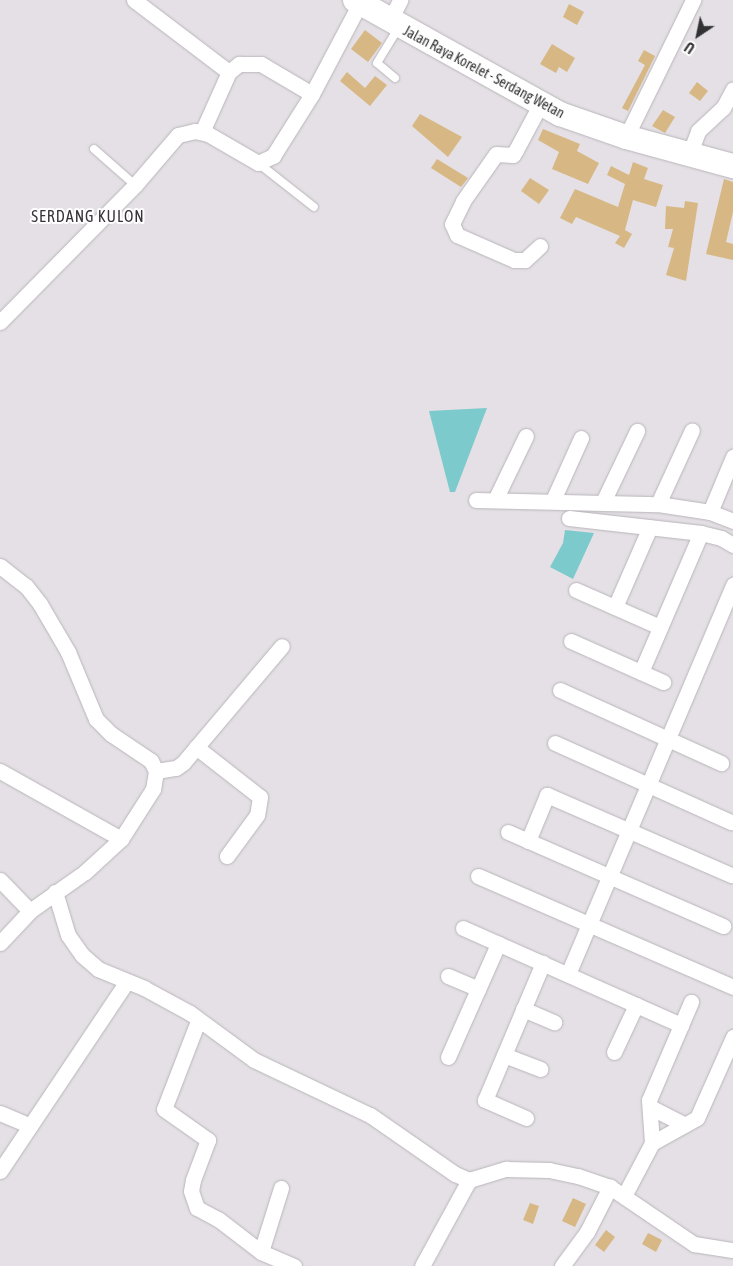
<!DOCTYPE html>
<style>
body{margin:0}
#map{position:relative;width:733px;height:1266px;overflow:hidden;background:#e4e0e5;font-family:"Asap Condensed",sans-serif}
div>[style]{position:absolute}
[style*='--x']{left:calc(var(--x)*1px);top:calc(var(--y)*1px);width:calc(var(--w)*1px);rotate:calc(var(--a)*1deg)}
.water>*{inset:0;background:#7ccacc}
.building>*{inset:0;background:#d7b884}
.roads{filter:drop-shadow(0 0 1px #b9b5ba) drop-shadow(0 0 1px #b9b5ba)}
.service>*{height:8px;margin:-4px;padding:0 4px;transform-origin:4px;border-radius:4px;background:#fff}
.minor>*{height:15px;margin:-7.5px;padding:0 7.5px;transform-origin:7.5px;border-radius:7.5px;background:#fff}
.primary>*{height:24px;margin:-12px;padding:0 12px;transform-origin:12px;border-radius:12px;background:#fff}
span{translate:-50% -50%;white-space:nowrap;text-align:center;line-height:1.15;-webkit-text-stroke:4px #fff;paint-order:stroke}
.street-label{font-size:14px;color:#323133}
.quarter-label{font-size:16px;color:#373338;letter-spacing:1px}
.north{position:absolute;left:673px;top:10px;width:50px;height:50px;-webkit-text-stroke:4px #fff;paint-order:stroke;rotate:214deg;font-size:14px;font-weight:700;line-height:20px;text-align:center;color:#323133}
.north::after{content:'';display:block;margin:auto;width:18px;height:22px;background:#323133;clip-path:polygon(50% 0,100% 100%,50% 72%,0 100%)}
</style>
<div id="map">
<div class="water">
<div style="clip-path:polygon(487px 408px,455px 492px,450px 492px,429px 411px)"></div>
<div style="clip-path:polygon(565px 530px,594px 533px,573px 579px,550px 567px,563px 543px)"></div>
</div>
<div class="building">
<div style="clip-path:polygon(569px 4px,584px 12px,577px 25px,563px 17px)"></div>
<div style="clip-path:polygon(365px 30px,382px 43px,368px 62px,351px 49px)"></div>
<div style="clip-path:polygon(552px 44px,575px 58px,567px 72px,559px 67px,556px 73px,540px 64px)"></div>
<div style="clip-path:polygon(644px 50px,655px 56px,628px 111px,622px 108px,645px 65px,638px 61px)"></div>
<div style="clip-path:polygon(347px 72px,365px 88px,375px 76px,387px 85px,370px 106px,340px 81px)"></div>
<div style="clip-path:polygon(697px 82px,708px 91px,700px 101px,689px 93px)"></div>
<div style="clip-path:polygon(663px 110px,675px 117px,665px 133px,652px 126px)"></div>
<div style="clip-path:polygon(420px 114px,462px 137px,448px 157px,412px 126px)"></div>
<div style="clip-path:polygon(543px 129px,580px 144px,577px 151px,599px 163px,588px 184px,552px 169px,559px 152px,538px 140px)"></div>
<div style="clip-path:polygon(437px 159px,468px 178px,461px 187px,431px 168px)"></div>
<div style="clip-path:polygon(633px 162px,648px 168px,644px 179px,663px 185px,656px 207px,633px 200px,625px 230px,632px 234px,624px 248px,615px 243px,620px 236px,576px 217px,572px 224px,560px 218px,575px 189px,618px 207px,625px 184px,607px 175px,611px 166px,629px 175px)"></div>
<div style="clip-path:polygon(530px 178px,549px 190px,539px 204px,521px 191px)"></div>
<div style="clip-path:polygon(724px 179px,733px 182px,733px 212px,726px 242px,733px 244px,733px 260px,706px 254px)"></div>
<div style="clip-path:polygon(685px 201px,698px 203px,686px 281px,666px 275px,674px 248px,668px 247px,673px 229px,665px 229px,666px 206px,684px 208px)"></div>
<div style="clip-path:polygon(573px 1198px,586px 1204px,575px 1227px,562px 1221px)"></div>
<div style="clip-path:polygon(530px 1203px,539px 1206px,533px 1224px,523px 1220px)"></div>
<div style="clip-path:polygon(606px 1230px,615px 1237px,604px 1252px,595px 1245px)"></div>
<div style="clip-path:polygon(648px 1233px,662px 1240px,656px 1252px,642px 1244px)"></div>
</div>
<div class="roads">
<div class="service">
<div style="--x:395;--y:78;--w:23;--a:-140"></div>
<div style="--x:377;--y:63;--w:42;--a:-58.6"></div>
<div style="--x:94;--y:149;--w:55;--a:41.3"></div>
<div style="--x:258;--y:163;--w:71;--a:38.2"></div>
</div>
<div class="minor">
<div style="--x:134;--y:0;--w:119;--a:37.2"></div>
<div style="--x:389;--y:22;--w:25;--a:-63"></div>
<div style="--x:202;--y:132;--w:66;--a:-65.8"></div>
<div style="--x:229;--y:72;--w:13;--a:-39"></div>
<div style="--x:239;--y:64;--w:22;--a:0"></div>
<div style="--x:261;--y:64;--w:59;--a:30.5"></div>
<div style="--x:626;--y:137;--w:153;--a:-63.9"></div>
<div style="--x:689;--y:155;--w:26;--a:-69"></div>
<div style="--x:698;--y:131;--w:34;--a:-43"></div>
<div style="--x:723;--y:108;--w:21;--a:-62"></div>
<div style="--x:540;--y:246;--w:21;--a:137"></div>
<div style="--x:525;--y:260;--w:11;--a:180"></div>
<div style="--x:514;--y:260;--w:62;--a:-156.3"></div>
<div style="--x:457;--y:235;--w:12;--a:-114"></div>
<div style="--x:452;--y:224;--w:25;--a:-64"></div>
<div style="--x:463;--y:201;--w:57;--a:-54.9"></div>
<div style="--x:496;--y:154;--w:17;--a:3"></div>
<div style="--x:513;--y:155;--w:6;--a:-59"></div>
<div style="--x:516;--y:150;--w:51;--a:-61.9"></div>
<div style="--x:0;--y:322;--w:192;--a:-45.4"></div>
<div style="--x:135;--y:185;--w:66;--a:-49.3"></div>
<div style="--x:178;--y:135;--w:17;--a:-13"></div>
<div style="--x:195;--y:131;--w:13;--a:13"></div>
<div style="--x:208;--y:134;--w:58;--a:30.1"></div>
<div style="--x:258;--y:163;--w:17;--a:-25"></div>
<div style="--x:273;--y:156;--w:73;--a:-57.8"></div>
<div style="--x:312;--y:94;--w:103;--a:-62.2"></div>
<div style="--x:476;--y:500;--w:182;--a:1.3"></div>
<div style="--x:658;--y:504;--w:53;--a:8.7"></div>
<div style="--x:710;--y:512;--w:25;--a:21"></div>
<div style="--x:495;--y:500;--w:71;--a:-64.2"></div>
<div style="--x:553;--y:500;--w:68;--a:-65.7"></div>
<div style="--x:603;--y:502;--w:79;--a:-64.4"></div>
<div style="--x:658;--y:504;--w:81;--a:-65.3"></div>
<div style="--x:710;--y:512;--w:60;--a:-67.3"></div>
<div style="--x:569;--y:518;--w:133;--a:6.5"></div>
<div style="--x:701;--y:533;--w:21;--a:14"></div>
<div style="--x:721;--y:538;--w:14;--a:30"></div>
<div style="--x:0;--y:566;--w:33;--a:38"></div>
<div style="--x:26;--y:586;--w:23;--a:52"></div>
<div style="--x:40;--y:604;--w:56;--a:59.7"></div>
<div style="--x:68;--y:652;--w:73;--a:67.3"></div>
<div style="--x:96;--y:719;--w:21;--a:45"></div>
<div style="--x:111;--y:734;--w:48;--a:34"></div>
<div style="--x:151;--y:761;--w:11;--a:63"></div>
<div style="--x:156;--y:771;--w:18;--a:99"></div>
<div style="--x:153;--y:789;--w:59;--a:122.6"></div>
<div style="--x:121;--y:839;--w:49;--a:137.5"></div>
<div style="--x:85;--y:872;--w:67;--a:144.7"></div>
<div style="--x:30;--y:911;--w:44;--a:133.2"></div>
<div style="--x:576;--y:590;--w:92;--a:23.8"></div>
<div style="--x:615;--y:607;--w:87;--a:-66.4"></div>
<div style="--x:571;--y:641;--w:101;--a:24"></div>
<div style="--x:641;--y:672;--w:151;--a:-66.7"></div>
<div style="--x:560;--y:690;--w:177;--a:24.4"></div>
<div style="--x:555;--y:743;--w:193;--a:24.2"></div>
<div style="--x:196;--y:747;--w:81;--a:38"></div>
<div style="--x:260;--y:797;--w:18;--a:99"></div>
<div style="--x:257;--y:815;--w:51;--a:126.2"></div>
<div style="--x:0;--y:771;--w:139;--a:29.3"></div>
<div style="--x:156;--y:771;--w:20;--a:-9"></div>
<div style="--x:176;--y:768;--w:9;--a:-36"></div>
<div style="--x:183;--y:763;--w:153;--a:-49.8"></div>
<div style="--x:508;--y:832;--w:235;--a:23.6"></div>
<div style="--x:528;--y:841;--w:50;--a:-67.6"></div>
<div style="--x:547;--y:795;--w:201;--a:23.5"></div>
<div style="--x:478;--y:876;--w:278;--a:23.5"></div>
<div style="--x:0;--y:880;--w:43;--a:45.9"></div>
<div style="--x:55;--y:892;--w:45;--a:73.2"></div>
<div style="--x:68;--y:935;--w:24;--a:55"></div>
<div style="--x:82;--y:955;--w:21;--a:41"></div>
<div style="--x:98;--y:969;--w:50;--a:22.4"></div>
<div style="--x:144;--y:988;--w:52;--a:28.5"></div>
<div style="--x:190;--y:1013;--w:79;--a:36.3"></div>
<div style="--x:254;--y:1060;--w:128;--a:25.4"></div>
<div style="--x:370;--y:1115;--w:103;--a:34.8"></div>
<div style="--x:455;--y:1174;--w:15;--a:23"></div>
<div style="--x:469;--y:1180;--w:39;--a:-17"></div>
<div style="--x:506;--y:1169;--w:43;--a:1.3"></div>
<div style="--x:549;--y:1170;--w:30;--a:12"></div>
<div style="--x:578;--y:1176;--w:34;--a:19"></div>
<div style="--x:610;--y:1187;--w:102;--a:34.2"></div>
<div style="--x:694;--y:1244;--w:39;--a:9"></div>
<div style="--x:463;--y:928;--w:239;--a:24"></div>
<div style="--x:568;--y:974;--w:423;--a:-67"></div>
<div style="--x:448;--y:976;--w:33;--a:23"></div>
<div style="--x:523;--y:1009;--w:34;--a:23"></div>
<div style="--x:198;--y:1021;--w:94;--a:111.1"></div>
<div style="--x:164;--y:1109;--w:54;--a:35.2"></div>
<div style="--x:208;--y:1140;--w:43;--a:110.6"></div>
<div style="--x:193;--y:1180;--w:11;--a:100"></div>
<div style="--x:191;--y:1191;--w:18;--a:71"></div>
<div style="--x:197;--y:1208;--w:24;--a:28"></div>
<div style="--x:218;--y:1219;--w:54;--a:37.5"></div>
<div style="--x:614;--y:1052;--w:52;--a:-64.9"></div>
<div style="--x:504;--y:1055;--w:39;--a:21"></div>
<div style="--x:448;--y:1057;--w:124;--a:-66.1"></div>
<div style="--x:650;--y:1107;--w:39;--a:27"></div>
<div style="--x:0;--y:1113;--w:33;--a:23"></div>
<div style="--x:526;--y:1118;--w:45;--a:-156.3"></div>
<div style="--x:485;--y:1100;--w:149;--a:-67.1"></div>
<div style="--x:652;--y:1143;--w:51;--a:-29.1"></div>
<div style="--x:697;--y:1118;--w:89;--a:-66"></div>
<div style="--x:0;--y:1171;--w:226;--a:-56.2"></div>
<div style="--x:281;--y:1188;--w:67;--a:107.4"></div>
<div style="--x:261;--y:1252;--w:36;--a:23"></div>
<div style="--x:624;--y:1196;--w:60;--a:-62.2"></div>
<div style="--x:652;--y:1143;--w:43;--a:-94"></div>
<div style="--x:649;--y:1100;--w:107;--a:-66.8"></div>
<div style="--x:422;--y:1266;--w:98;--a:-61.3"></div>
<div style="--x:562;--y:1266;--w:42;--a:-53.7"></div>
<div style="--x:587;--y:1232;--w:51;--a:-62.9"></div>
</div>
<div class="primary">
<div style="--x:355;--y:0;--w:235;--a:29.1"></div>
<div style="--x:560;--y:114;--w:70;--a:19.2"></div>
<div style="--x:626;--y:137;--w:111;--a:15.2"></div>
</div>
</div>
<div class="street-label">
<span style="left:484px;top:72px;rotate:28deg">Jalan Raya Korelet - Serdang Wetan</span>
</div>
<div class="quarter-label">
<span style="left:88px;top:216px">SERDANG KULON</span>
</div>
<div class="north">U</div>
</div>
